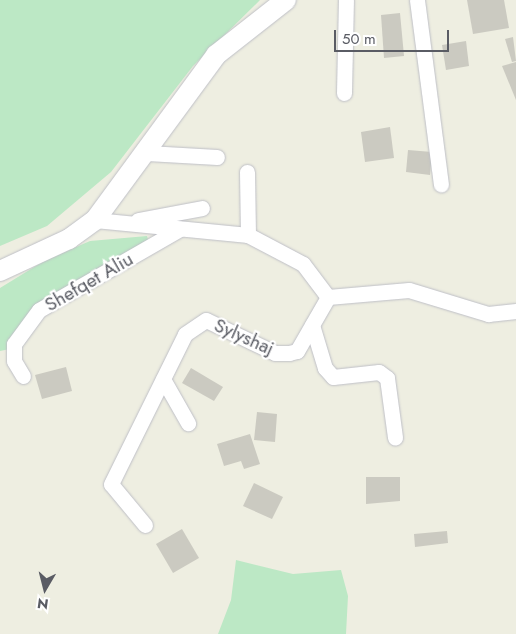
<!DOCTYPE html>
<style>
body{margin:0}
#map{position:relative;width:516px;height:634px;overflow:hidden;background:#eeeee1;font-family:Jost,sans-serif}
div>[style]{position:absolute}
[style*='--x']{left:calc(var(--x)*1px);top:calc(var(--y)*1px);width:calc(var(--w)*1px);rotate:calc(var(--a)*1deg)}
.green>*{inset:0;background:#bce8c5}
.building>*{inset:0;background:#cbcac1}
.roads{filter:drop-shadow(0 0 1px #bebfc6) drop-shadow(0 0 1px #bebfc6)}
.minor>*{height:15px;margin:-7.5px;padding:0 7.5px;transform-origin:7.5px;border-radius:7.5px;background:#fff}
.secondary>*{height:20px;margin:-10px;padding:0 10px;transform-origin:10px;border-radius:10px;background:#fff}
span{translate:-50% -50%;white-space:nowrap;text-align:center;line-height:1.15;-webkit-text-stroke:4.5px #fff;paint-order:stroke}
.street-label{font-size:19px;color:#5a5c64}
.north{position:absolute;left:20px;top:564px;width:50px;height:50px;-webkit-text-stroke:4px #fff;paint-order:stroke;rotate:188deg;font-size:14px;font-weight:700;line-height:20px;text-align:center;color:#5a5c64}
.north::after{content:'';display:block;margin:auto;width:18px;height:22px;background:#5a5c64;clip-path:polygon(50% 0,100% 100%,50% 72%,0 100%)}
.scale{position:absolute;left:334px;top:30px;width:115px;height:22px;box-sizing:border-box;border:2px solid #5a5c64;border-top:0;padding-left:6px;font-size:15px;line-height:18px;white-space:nowrap;color:#5a5c64;-webkit-text-stroke:4px #fff;paint-order:stroke}
</style>
<div id="map">
<div class="green">
<div style="clip-path:polygon(0 0,260px 0,193px 66px,111px 172px,47px 226px,0 246px)"></div>
<div style="clip-path:polygon(147px 236px,150px 246px,36px 309px,10px 349px,0 351px,0 288px,44px 261px,90px 241px)"></div>
<div style="clip-path:polygon(236px 560px,293px 574px,341px 570px,348px 596px,346px 634px,218px 634px,231px 600px)"></div>
</div>
<div class="building">
<div style="clip-path:polygon(467px 0,504px 0,509px 28px,473px 34px)"></div>
<div style="clip-path:polygon(400px 13px,404px 56px,384px 58px,381px 15px)"></div>
<div style="clip-path:polygon(513px 37px,516px 61px,512px 62px,505px 39px)"></div>
<div style="clip-path:polygon(466px 41px,469px 66px,446px 70px,442px 45px)"></div>
<div style="clip-path:polygon(516px 62px,516px 100px,502px 66px)"></div>
<div style="clip-path:polygon(390px 127px,394px 158px,365px 162px,361px 132px)"></div>
<div style="clip-path:polygon(408px 150px,432px 152px,430px 175px,406px 172px)"></div>
<div style="clip-path:polygon(66px 367px,72px 391px,42px 399px,35px 375px)"></div>
<div style="clip-path:polygon(191px 368px,223px 387px,214px 401px,182px 383px)"></div>
<div style="clip-path:polygon(257px 412px,277px 414px,275px 442px,254px 440px)"></div>
<div style="clip-path:polygon(250px 434px,260px 464px,244px 469px,241px 461px,224px 466px,217px 444px)"></div>
<div style="clip-path:polygon(366px 477px,400px 477px,400px 501px,366px 504px)"></div>
<div style="clip-path:polygon(254px 483px,283px 497px,272px 519px,243px 506px)"></div>
<div style="clip-path:polygon(182px 529px,199px 558px,173px 573px,156px 544px)"></div>
<div style="clip-path:polygon(447px 531px,448px 543px,415px 547px,414px 534px)"></div>
</div>
<div class="roads">
<div class="minor">
<div style="--x:417;--y:0;--w:186;--a:82.6"></div>
<div style="--x:344;--y:93;--w:93;--a:-88.8"></div>
<div style="--x:147;--y:153;--w:70;--a:3.3"></div>
<div style="--x:247;--y:172;--w:63;--a:89.1"></div>
<div style="--x:95;--y:220;--w:154;--a:5.6"></div>
<div style="--x:248;--y:235;--w:62;--a:27.8"></div>
<div style="--x:303;--y:264;--w:41;--a:52.9"></div>
<div style="--x:138;--y:220;--w:65;--a:-10.6"></div>
<div style="--x:328;--y:297;--w:81;--a:-4.9"></div>
<div style="--x:409;--y:290;--w:83;--a:16.9"></div>
<div style="--x:488;--y:314;--w:28;--a:-6"></div>
<div style="--x:312;--y:325;--w:45;--a:73.2"></div>
<div style="--x:325;--y:368;--w:12;--a:48"></div>
<div style="--x:333;--y:377;--w:46;--a:-6.2"></div>
<div style="--x:379;--y:372;--w:10;--a:37"></div>
<div style="--x:387;--y:378;--w:60;--a:82.3"></div>
<div style="--x:23;--y:376;--w:17;--a:-121"></div>
<div style="--x:14;--y:361;--w:17;--a:-90"></div>
<div style="--x:14;--y:344;--w:42;--a:-53.7"></div>
<div style="--x:39;--y:310;--w:163;--a:-29.9"></div>
<div style="--x:163;--y:379;--w:51;--a:60.4"></div>
<div style="--x:145;--y:525;--w:53;--a:-129.7"></div>
<div style="--x:111;--y:484;--w:167;--a:-63.7"></div>
<div style="--x:185;--y:334;--w:25;--a:-34"></div>
<div style="--x:206;--y:320;--w:76;--a:25.6"></div>
<div style="--x:275;--y:353;--w:14;--a:0"></div>
<div style="--x:289;--y:353;--w:8;--a:-14"></div>
<div style="--x:297;--y:351;--w:62;--a:-60.1"></div>
</div>
<div class="secondary">
<div style="--x:0;--y:271;--w:76;--a:-24.9"></div>
<div style="--x:69;--y:239;--w:32;--a:-36"></div>
<div style="--x:95;--y:220;--w:205;--a:-53.7"></div>
<div style="--x:216;--y:55;--w:89;--a:-38.2"></div>
</div>
</div>
<div class="street-label">
<span style="left:89px;top:282px;rotate:-30deg">Shefqet Aliu</span>
<span style="left:244px;top:337px;rotate:24deg">Sylyshaj</span>
</div>
<div class="north">N</div>
<div class="scale">50 m</div>
</div>
